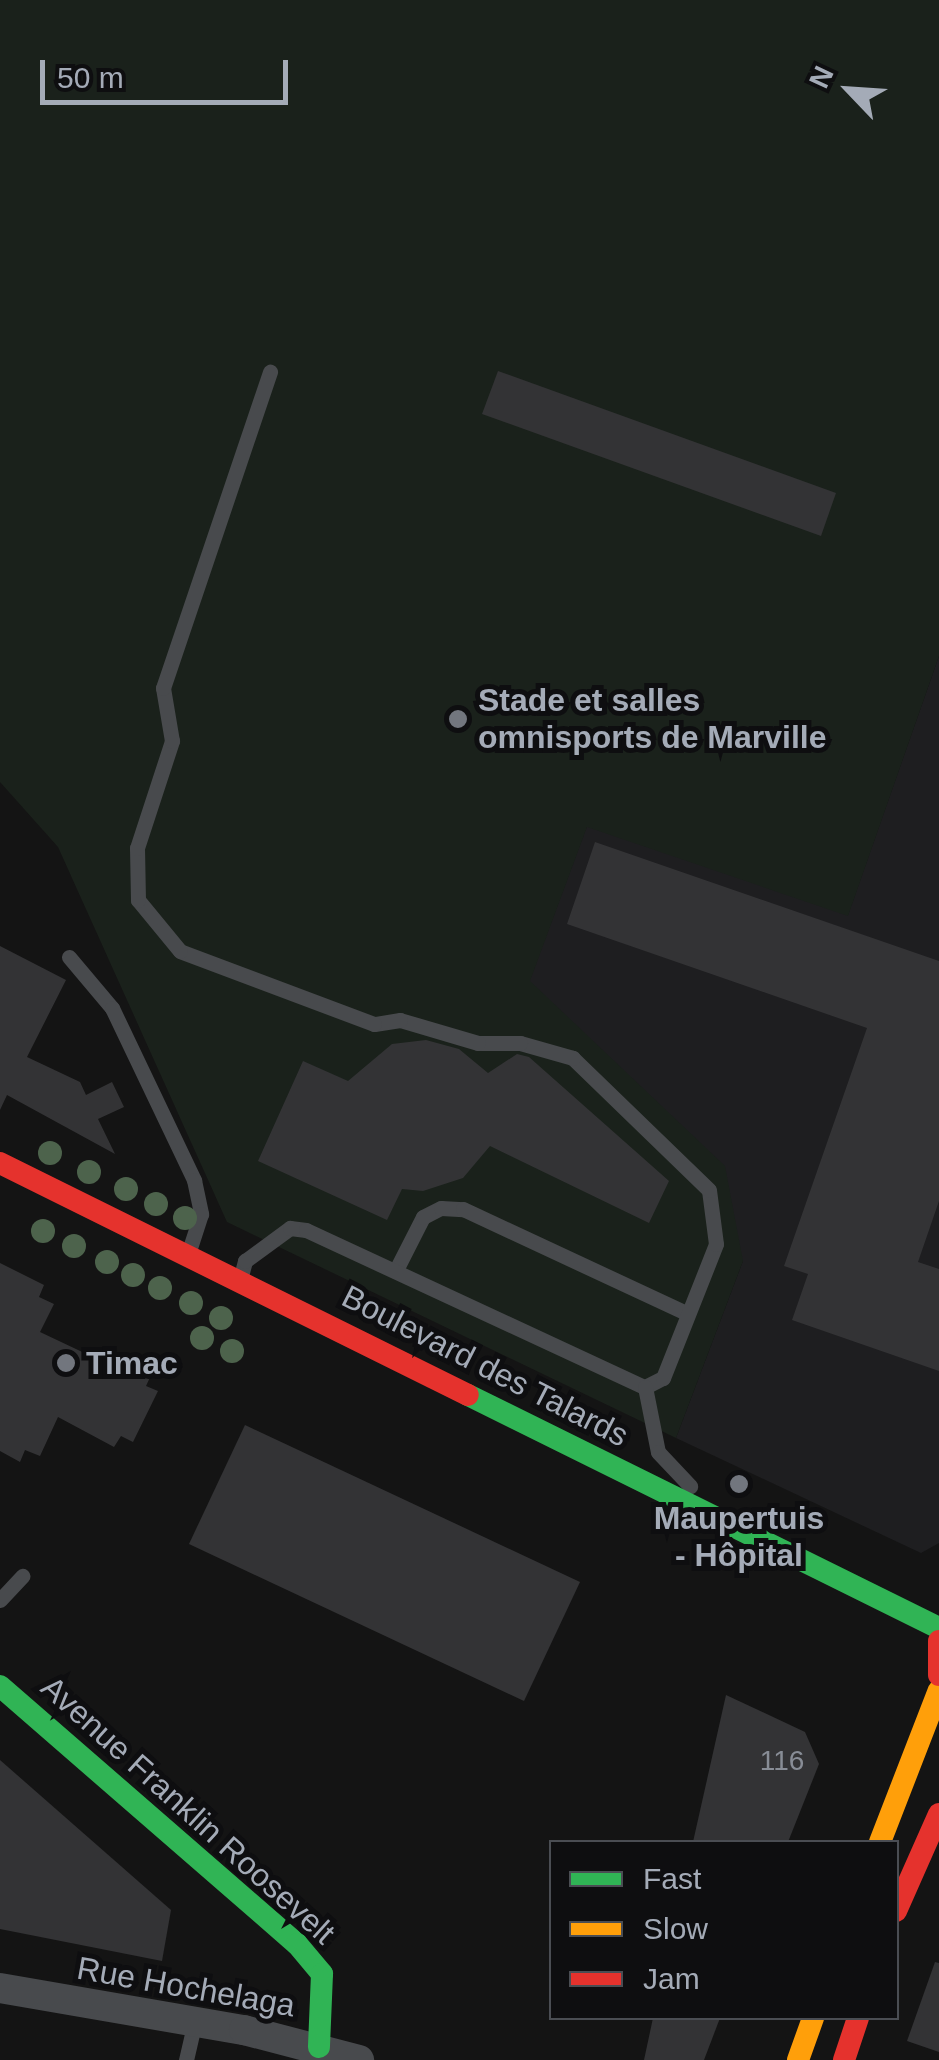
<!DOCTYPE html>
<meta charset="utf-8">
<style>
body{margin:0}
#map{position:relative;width:939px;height:2060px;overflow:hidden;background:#141414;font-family:Helvetica,sans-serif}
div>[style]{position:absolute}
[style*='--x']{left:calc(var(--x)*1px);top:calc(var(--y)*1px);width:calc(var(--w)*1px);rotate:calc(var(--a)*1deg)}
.built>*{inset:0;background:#1e1e20}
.green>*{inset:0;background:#1a211b}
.building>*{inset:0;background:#333335}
.lane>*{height:15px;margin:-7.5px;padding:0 7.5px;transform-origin:7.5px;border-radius:7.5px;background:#484a4d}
.street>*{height:30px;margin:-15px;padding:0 15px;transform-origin:15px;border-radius:15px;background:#484a4d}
.fast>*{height:22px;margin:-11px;padding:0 11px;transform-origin:11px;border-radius:11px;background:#30b455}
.slow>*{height:22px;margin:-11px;padding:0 11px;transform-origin:11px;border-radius:11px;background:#ff9f0a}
.jam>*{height:22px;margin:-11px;padding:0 11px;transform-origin:11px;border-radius:11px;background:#e5322d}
.trees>*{width:24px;height:24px;margin:-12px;border-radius:50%;background:#4d634c}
.dots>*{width:28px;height:28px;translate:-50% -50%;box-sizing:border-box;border:5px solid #0e0e10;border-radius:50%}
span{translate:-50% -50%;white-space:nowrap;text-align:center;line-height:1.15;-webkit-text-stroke:10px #0e0e10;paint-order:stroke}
.number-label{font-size:28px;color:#888d96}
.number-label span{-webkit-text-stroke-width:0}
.poi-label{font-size:32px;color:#a4abb7;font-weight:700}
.left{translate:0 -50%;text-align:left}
.street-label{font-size:32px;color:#a4abb7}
.legend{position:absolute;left:549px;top:1840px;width:350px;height:180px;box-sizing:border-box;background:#0e0e10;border:2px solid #4a4d53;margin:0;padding:12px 18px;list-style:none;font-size:30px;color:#a4abb7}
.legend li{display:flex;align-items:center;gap:20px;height:50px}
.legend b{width:50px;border:2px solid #4a4d53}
.north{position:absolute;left:799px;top:40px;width:100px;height:100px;-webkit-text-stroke:8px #0e0e10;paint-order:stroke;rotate:295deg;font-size:28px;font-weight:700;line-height:40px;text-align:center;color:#a4abb7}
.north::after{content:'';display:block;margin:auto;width:35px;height:45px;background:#a4abb7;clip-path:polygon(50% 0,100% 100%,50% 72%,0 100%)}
.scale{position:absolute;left:40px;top:60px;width:248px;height:45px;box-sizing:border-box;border:5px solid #a4abb7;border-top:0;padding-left:12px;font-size:30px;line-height:35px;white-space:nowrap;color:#a4abb7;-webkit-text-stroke:8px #0e0e10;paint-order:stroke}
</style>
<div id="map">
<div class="built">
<div style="clip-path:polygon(939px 656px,939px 1543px,921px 1553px,676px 1438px,743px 1261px,529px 982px,587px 826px,848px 915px)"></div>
</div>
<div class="green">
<div style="clip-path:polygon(0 0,939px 0,939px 656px,848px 916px,587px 827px,530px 981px,725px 1166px,743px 1261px,676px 1438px,227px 1222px,58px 847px,0 782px)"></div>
</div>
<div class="building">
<div style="clip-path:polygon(498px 371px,836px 493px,821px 536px,482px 414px)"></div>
<div style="clip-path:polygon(595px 842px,939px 961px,939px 1201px,918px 1262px,939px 1269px,939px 1371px,792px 1320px,808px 1274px,784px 1266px,867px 1028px,567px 924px)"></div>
<div style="clip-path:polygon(0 946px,66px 980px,27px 1057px,80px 1082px,86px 1095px,112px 1082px,124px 1107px,98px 1119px,115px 1154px,7px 1095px,0 1110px)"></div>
<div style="clip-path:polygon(426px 1040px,459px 1049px,488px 1073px,517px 1054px,529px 1057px,669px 1181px,649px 1223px,490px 1146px,463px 1178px,423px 1191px,402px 1189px,387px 1220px,258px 1161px,303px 1061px,348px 1081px,392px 1044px)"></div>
<div style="clip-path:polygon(0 1263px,44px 1285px,39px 1297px,54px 1304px,40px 1332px,95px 1358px,100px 1347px,152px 1373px,146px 1386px,158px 1391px,133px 1442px,121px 1436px,114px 1447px,58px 1417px,40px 1456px,25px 1450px,20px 1462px,0 1451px)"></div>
<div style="clip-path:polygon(245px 1425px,580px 1582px,524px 1701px,189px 1544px)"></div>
<div style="clip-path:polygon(726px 1695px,805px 1732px,819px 1764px,788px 1842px,693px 1842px)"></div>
<div style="clip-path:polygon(0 1760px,171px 1910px,162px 1961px,0 1929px)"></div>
<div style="clip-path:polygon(935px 1962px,939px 1963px,939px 2052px,907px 2041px)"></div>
<div style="clip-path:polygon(653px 2018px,720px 2018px,704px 2060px,644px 2060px)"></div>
</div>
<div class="lane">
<div style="--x:69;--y:957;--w:67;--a:49.9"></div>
<div style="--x:112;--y:1008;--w:191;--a:64.5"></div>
<div style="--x:194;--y:1180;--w:35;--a:78"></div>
<div style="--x:201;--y:1214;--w:39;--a:108"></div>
<div style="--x:397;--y:1268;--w:57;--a:-63"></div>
<div style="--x:423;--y:1217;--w:20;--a:-27"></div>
<div style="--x:441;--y:1208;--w:22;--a:3"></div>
<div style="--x:463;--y:1209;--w:248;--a:25"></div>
<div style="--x:241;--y:1276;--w:16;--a:-75"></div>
<div style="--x:245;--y:1261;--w:56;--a:-36.3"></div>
<div style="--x:290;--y:1228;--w:16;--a:7"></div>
<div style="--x:306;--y:1230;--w:374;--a:24.9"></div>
<div style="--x:645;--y:1387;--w:20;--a:-27"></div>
<div style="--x:663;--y:1378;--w:144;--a:-68.4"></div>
<div style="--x:716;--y:1244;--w:54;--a:-97.4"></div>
<div style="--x:709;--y:1190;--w:190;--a:-135.9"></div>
<div style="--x:573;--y:1058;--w:55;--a:-164.2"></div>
<div style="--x:520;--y:1043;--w:42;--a:180"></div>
<div style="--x:478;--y:1043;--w:81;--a:-163.6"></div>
<div style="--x:400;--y:1020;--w:26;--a:171"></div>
<div style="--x:374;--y:1024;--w:207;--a:-159.4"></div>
<div style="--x:180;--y:951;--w:66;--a:-129.5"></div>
<div style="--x:138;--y:900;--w:52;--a:-91.1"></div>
<div style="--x:137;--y:848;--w:113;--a:-71.9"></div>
<div style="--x:172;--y:741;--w:54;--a:-99.6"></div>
<div style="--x:163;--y:688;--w:334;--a:-71.3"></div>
<div style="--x:645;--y:1387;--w:66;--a:78.7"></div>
<div style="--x:658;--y:1452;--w:47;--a:46.7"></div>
<div style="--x:0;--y:1600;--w:33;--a:-47"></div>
<div style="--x:186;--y:2060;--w:39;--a:-77"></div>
</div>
<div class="street">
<div style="--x:0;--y:1988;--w:248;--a:9.8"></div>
<div style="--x:244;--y:2030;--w:119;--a:14.6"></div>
</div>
<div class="fast">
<div style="--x:468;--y:1395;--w:525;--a:26.32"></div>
<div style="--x:0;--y:1686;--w:393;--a:41"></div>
<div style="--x:297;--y:1944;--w:39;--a:50"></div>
<div style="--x:322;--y:1974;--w:73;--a:92.4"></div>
</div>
<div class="slow">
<div style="--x:880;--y:1842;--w:163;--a:-68.8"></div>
<div style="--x:798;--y:2060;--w:45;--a:-70.3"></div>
</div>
<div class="jam">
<div style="--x:0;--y:1163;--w:522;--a:26.37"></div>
<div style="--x:939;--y:1641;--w:34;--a:90"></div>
<div style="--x:896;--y:1911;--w:106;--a:-66.1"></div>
<div style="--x:844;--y:2060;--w:44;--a:-71.6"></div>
</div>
<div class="trees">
<div style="left:50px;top:1153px"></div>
<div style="left:89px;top:1172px"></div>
<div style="left:126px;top:1189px"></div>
<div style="left:156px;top:1204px"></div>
<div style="left:185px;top:1218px"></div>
<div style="left:43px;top:1231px"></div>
<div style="left:74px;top:1246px"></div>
<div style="left:107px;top:1262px"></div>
<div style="left:133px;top:1275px"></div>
<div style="left:160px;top:1288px"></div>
<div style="left:191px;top:1303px"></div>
<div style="left:221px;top:1318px"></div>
<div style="left:202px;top:1338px"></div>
<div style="left:232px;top:1351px"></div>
</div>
<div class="dots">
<div style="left:458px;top:719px;background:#72767e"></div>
<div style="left:66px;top:1363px;background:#72767e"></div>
<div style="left:739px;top:1484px;background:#72767e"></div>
</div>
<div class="number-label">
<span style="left:782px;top:1761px">116</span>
</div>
<div class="poi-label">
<span class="left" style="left:478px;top:719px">Stade et salles<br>omnisports de Marville</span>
<span class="left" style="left:86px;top:1363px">Timac</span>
<span style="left:739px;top:1537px">Maupertuis<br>- Hôpital</span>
</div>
<div class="street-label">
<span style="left:485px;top:1366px;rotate:27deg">Boulevard des Talards</span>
<span style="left:188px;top:1810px;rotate:42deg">Avenue Franklin Roosevelt</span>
<span style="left:186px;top:1987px;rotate:10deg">Rue Hochelaga</span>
</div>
<ul class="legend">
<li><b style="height:12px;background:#30b455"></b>Fast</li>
<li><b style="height:12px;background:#ff9f0a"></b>Slow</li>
<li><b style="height:12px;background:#e5322d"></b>Jam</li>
</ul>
<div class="north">N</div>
<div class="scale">50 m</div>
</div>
